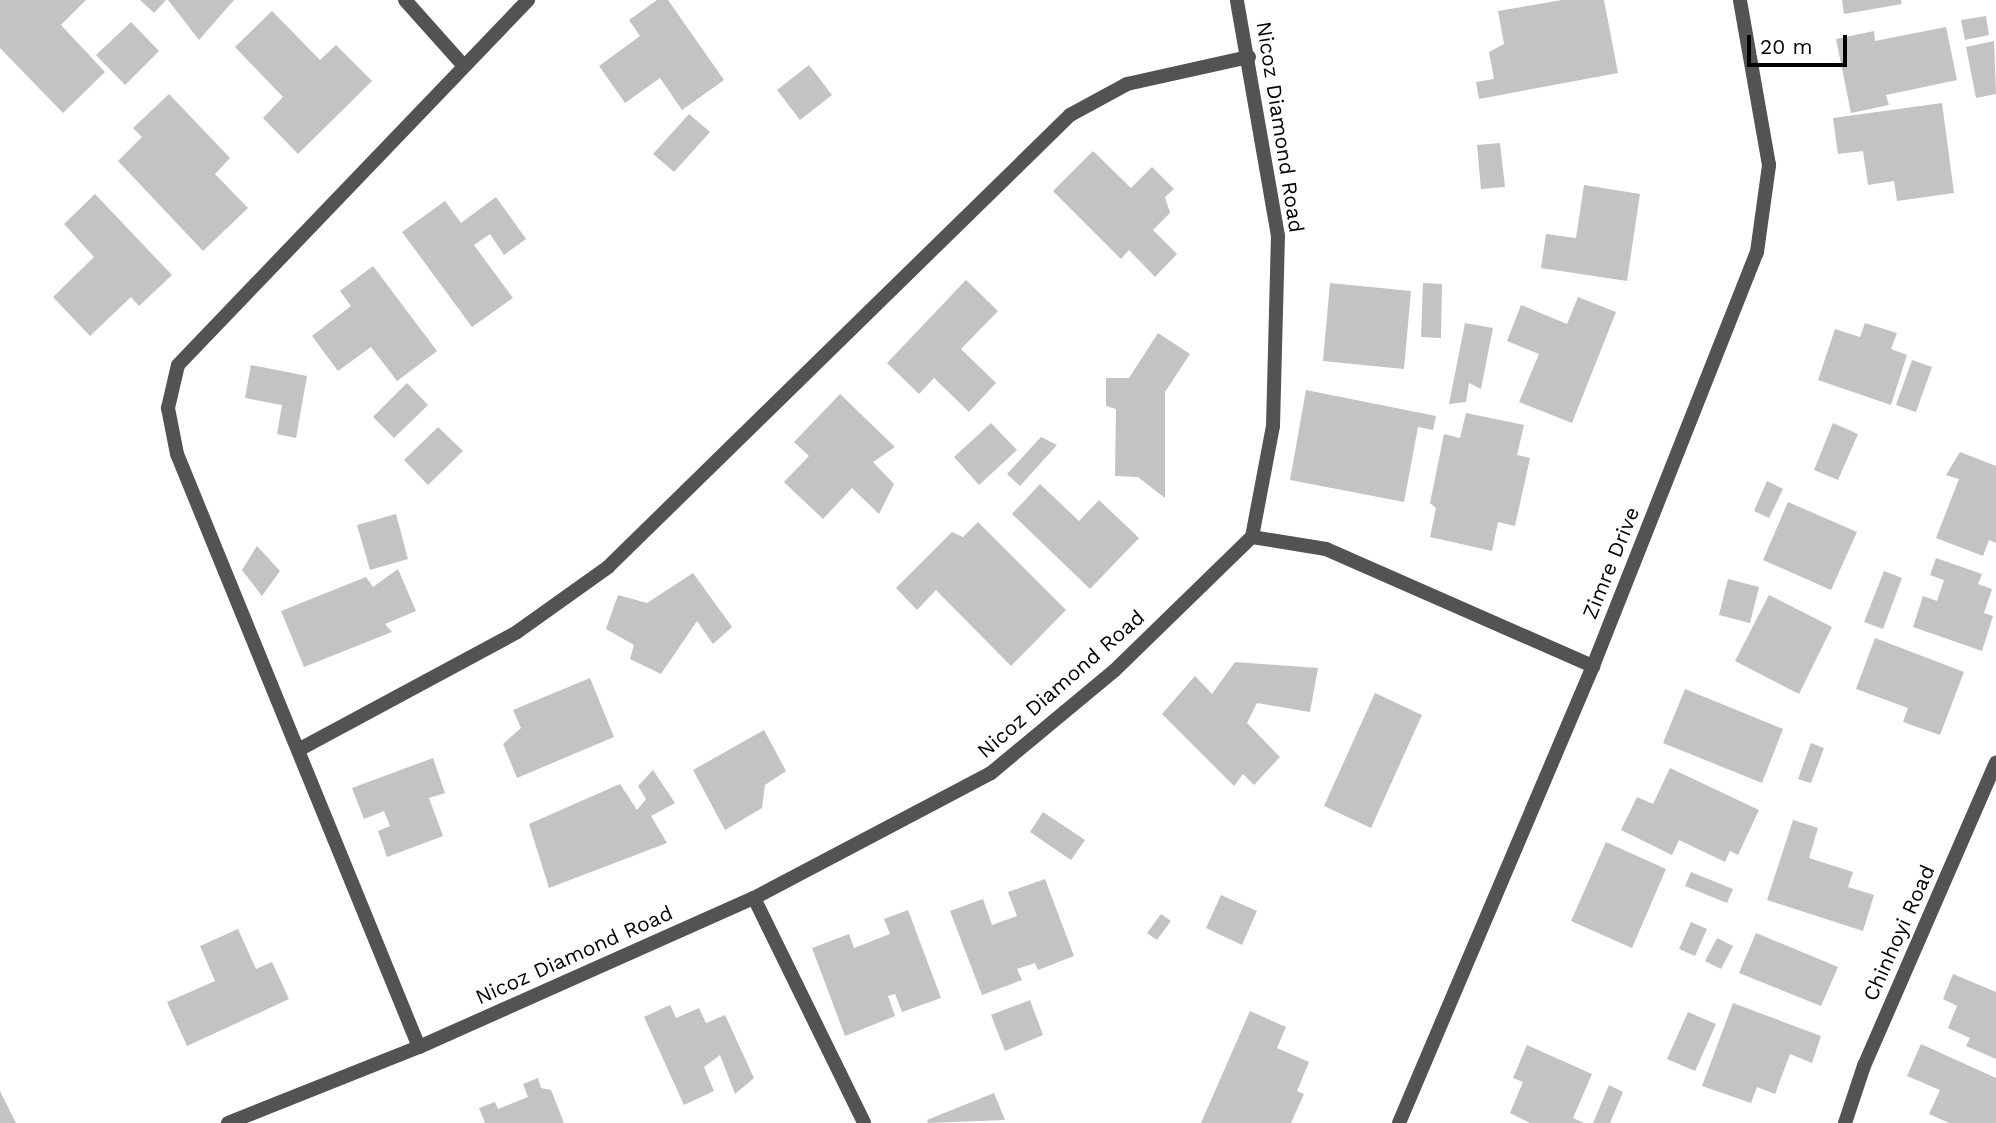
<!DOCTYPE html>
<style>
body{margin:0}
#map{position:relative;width:1996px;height:1123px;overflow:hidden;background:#fff;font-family:"Work Sans",sans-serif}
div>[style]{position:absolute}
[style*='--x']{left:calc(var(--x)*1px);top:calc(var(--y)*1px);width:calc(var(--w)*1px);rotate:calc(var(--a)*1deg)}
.building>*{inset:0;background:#c3c3c3}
.minor>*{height:14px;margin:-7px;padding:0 7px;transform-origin:7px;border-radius:7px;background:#535353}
span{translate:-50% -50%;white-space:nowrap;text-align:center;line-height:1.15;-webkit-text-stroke:5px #fff;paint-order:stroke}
.street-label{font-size:21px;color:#000}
.scale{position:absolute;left:1747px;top:35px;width:100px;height:32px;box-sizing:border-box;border:4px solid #000;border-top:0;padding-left:9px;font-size:21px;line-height:24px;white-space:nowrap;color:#000;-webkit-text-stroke:5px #fff;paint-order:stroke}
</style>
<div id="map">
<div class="building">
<div style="clip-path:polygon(0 0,86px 0,61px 25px,105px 72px,63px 113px,0 48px)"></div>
<div style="clip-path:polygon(140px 0,166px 0,154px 13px)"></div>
<div style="clip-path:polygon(168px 0,234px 0,199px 40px)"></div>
<div style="clip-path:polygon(657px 0,668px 0,724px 80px,682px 110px,660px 78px,625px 103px,599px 66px,640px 36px,629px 20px)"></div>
<div style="clip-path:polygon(1562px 0,1604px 0,1618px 73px,1479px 99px,1476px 82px,1494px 79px,1489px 52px,1504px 44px,1498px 11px)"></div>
<div style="clip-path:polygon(1842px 0,1901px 0,1902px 4px,1844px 14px)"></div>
<div style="clip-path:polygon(272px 11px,320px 60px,336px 45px,372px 81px,298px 154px,263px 118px,283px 97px,235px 47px)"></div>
<div style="clip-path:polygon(1986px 16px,1989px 35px,1965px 40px,1961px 20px)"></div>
<div style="clip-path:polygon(131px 22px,159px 51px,125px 85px,96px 55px)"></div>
<div style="clip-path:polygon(1946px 27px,1957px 80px,1886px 95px,1889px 105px,1851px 113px,1836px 39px,1874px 31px,1875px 41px)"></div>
<div style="clip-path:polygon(1994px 41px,1996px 94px,1976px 98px,1966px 47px)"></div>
<div style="clip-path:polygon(809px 65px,832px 95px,800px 120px,777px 90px)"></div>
<div style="clip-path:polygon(169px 94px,230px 158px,215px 174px,248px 208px,203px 251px,118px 161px,142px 137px,133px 128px)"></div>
<div style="clip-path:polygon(1942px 103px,1954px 193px,1897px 201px,1894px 181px,1868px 185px,1863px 151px,1838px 154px,1833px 118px)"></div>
<div style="clip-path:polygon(689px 114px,710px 132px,674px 172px,653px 154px)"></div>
<div style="clip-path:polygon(1500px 143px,1505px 187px,1481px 189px,1477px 145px)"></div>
<div style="clip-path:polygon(1093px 151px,1131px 188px,1152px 167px,1174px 189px,1165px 197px,1170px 213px,1153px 230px,1177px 254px,1155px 277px,1129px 250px,1121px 259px,1053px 191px)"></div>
<div style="clip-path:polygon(1584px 185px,1640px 194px,1627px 281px,1541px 268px,1546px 234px,1576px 238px)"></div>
<div style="clip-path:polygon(95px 194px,172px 275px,139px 306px,131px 297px,90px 336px,53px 297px,94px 257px,64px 224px)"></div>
<div style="clip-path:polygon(496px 197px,526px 239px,504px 255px,490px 234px,474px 245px,513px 298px,472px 327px,402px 232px,445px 201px,461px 223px)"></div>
<div style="clip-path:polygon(373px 266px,437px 351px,397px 381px,371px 347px,338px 371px,312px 336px,351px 306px,340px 291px)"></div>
<div style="clip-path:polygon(966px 280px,998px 311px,961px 349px,996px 383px,969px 412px,934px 378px,919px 394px,887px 363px)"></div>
<div style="clip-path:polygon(1330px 283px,1411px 291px,1404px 369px,1323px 361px)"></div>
<div style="clip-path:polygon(1423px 283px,1442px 284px,1441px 338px,1421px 337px)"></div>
<div style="clip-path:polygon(1578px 297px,1616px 312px,1572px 423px,1519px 402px,1539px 354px,1507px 341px,1521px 305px,1567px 324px)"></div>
<div style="clip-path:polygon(1465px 323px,1493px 328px,1481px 389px,1469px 383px,1466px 402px,1449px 404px)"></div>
<div style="clip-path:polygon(1865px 323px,1897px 333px,1891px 349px,1907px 355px,1891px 405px,1818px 380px,1835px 329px,1860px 337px)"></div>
<div style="clip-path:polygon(1158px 333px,1190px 354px,1165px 392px,1165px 498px,1138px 477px,1115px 476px,1116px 409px,1106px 406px,1106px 378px,1129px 378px)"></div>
<div style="clip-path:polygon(1912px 360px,1932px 367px,1916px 412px,1896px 405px)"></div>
<div style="clip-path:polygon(251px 365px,307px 376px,296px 438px,277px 434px,282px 405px,245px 398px)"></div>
<div style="clip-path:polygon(407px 383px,428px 405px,394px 438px,373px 417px)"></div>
<div style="clip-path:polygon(1306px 390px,1436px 416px,1433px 430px,1418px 427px,1404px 502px,1290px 480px)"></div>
<div style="clip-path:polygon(840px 394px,895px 447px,873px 462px,894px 484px,879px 514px,852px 488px,823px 519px,784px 482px,809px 456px,794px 442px)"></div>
<div style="clip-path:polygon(1466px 413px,1524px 425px,1517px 455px,1530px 458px,1515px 526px,1498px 522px,1492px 551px,1430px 537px,1436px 508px,1430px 503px,1444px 434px,1460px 438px)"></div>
<div style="clip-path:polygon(991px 423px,1017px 450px,979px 485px,954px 457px)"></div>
<div style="clip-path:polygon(1833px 423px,1858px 434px,1838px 480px,1814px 470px)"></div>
<div style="clip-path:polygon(438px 427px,463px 451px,428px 485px,404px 460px)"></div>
<div style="clip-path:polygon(1041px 437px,1057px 445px,1020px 486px,1007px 474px)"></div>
<div style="clip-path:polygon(1960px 452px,1996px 466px,1996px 543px,1989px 540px,1983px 556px,1936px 538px,1959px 479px,1946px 475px)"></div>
<div style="clip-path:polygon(1767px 481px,1783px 489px,1769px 518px,1754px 511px)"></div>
<div style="clip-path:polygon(1040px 484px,1079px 521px,1099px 500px,1139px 538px,1090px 589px,1012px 514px)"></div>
<div style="clip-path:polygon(1788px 502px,1857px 532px,1831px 590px,1763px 560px)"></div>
<div style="clip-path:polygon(396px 514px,408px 559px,370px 570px,357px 525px)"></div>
<div style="clip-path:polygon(978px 522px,1066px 610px,1011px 666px,936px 590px,917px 610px,896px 588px,952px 532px,963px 537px)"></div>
<div style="clip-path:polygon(257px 546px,280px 571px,262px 596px,242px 570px)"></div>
<div style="clip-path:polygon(1936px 558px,1982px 574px,1978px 584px,1992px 589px,1984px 613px,1993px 616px,1982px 651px,1913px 627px,1923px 596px,1937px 601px,1944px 580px,1930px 575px)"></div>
<div style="clip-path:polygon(398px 569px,416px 611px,385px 624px,392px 632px,304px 667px,281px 611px,366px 577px,373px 587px)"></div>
<div style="clip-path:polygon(1884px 571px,1902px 578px,1883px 629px,1864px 622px)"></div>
<div style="clip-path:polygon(693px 573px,732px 627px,713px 644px,697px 621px,661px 674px,630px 659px,634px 645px,606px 629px,618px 595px,647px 603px)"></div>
<div style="clip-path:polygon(1728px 579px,1759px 587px,1750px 623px,1719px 615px)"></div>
<div style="clip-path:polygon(1769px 595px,1832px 627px,1799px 694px,1735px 661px)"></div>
<div style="clip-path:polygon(1875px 638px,1964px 672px,1940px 735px,1903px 722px,1908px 708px,1856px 689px)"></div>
<div style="clip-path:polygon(1235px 662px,1318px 668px,1310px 712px,1257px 703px,1247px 723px,1280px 757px,1254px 785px,1243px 774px,1234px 786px,1162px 714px,1195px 676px,1212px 694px)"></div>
<div style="clip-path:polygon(590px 678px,614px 737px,517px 778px,503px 744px,521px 728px,513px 710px)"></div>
<div style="clip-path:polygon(1685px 689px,1783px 729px,1762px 783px,1663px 743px)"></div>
<div style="clip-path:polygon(1375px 693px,1422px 715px,1371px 828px,1324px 806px)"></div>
<div style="clip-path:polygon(764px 730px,786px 771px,765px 785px,762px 808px,725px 830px,693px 770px)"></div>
<div style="clip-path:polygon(1811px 743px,1824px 748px,1811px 783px,1798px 779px)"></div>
<div style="clip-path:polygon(433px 758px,445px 793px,429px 798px,443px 836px,387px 857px,378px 831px,390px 826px,384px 811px,364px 819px,352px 788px)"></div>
<div style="clip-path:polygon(1670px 768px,1759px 810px,1738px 855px,1730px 851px,1725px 862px,1679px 840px,1672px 855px,1621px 830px,1637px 797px,1653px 804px)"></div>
<div style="clip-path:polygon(653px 770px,675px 803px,651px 816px,667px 843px,549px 888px,529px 824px,620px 784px,637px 810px,646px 799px,638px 786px)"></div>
<div style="clip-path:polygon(1043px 812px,1085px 840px,1071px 860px,1030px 832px)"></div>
<div style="clip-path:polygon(1793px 820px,1818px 828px,1809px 858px,1853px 872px,1848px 887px,1874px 895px,1863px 931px,1767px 900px)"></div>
<div style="clip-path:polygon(1606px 842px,1666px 869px,1632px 948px,1571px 921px)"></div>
<div style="clip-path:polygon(1691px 872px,1733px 889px,1727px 903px,1685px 886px)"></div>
<div style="clip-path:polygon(1045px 879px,1074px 956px,1038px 970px,1035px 963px,1017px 969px,1022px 980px,982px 995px,950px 911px,983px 899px,992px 925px,1017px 916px,1008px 892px)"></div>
<div style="clip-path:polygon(1221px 895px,1257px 911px,1242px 945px,1206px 928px)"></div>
<div style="clip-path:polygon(908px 910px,941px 998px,902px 1012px,895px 994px,888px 996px,895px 1016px,845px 1036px,812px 948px,849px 934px,854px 948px,890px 934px,884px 919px)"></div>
<div style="clip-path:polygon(1161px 914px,1171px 921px,1157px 940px,1147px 933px)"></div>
<div style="clip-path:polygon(1691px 922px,1707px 929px,1695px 956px,1679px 949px)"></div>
<div style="clip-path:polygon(238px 929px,256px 969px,272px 962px,289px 999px,187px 1046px,167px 1002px,215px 981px,200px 946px)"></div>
<div style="clip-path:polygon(1756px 933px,1838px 967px,1821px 1006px,1739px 973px)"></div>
<div style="clip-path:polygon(1717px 938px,1733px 946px,1721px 969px,1705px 961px)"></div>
<div style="clip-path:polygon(1953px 974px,1996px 992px,1996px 1059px,1966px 1046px,1970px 1038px,1948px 1028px,1957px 1006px,1943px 999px)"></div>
<div style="clip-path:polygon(1030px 1000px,1043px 1035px,1005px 1051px,991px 1015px)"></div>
<div style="clip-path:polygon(1733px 1003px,1821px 1036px,1812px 1063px,1790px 1054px,1775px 1094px,1757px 1087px,1751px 1103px,1702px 1086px)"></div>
<div style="clip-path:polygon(670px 1005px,676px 1018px,699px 1008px,706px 1023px,725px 1015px,754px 1078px,735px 1094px,720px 1055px,704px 1067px,714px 1091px,684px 1105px,644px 1017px)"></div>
<div style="clip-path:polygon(1250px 1011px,1286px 1027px,1277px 1048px,1309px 1062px,1297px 1091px,1304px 1094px,1291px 1123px,1201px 1123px)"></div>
<div style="clip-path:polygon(1688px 1012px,1716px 1024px,1695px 1071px,1667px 1059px)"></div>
<div style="clip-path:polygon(1921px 1044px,1996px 1078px,1996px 1123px,1949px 1123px,1929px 1114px,1940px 1090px,1907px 1076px)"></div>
<div style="clip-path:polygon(1527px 1045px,1592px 1074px,1573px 1118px,1584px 1123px,1530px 1123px,1510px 1113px,1523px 1082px,1513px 1078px)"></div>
<div style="clip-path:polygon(538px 1078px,541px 1088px,551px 1090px,564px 1123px,485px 1123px,479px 1108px,495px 1102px,498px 1109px,528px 1097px,523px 1084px)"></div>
<div style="clip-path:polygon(1609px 1085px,1623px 1092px,1610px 1123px,1593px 1123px)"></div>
<div style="clip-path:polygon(0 1091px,16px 1123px,0 1123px)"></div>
<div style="clip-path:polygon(994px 1093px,1005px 1120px,928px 1123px,927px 1120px)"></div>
</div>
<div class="minor">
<div style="--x:405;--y:0;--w:86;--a:48.3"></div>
<div style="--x:1252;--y:537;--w:75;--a:9.2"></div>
<div style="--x:1326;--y:549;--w:292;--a:23.7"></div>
<div style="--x:300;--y:749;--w:247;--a:-28.3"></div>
<div style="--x:517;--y:632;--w:112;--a:-35.5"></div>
<div style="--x:608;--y:567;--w:646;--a:-44.37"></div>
<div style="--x:1070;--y:115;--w:65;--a:-28.5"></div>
<div style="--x:1127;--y:84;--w:125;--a:-12.5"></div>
<div style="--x:754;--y:898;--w:250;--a:63.9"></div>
<div style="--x:419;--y:1047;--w:640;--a:-112.2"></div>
<div style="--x:177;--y:454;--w:47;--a:-101.1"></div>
<div style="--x:168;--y:408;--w:44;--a:-76.9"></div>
<div style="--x:178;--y:365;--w:506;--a:-46.2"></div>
<div style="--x:228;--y:1123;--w:206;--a:-21.7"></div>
<div style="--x:419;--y:1047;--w:367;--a:-24"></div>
<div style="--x:754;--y:898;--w:268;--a:-27.8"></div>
<div style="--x:991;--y:773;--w:161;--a:-39.7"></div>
<div style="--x:1115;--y:670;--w:191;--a:-44.2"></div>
<div style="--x:1252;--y:537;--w:113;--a:-79.3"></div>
<div style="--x:1273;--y:426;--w:190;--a:-88.5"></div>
<div style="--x:1278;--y:236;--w:240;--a:-99.9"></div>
<div style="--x:1399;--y:1123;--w:496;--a:-67"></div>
<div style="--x:1593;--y:666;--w:445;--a:-68.4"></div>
<div style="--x:1757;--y:252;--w:88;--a:-82.1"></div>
<div style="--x:1769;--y:165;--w:168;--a:-100"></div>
<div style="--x:1845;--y:1123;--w:60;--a:-71.6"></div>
<div style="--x:1864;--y:1066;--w:331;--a:-66.5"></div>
</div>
<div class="street-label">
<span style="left:1280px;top:127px;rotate:81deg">Nicoz Diamond Road</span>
<span style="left:1611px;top:563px;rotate:-68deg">Zimre Drive</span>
<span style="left:1061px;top:684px;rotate:-41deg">Nicoz Diamond Road</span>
<span style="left:1899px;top:933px;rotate:-66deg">Chinhoyi Road</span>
<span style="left:574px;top:955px;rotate:-24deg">Nicoz Diamond Road</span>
</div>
<div class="scale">20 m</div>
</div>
